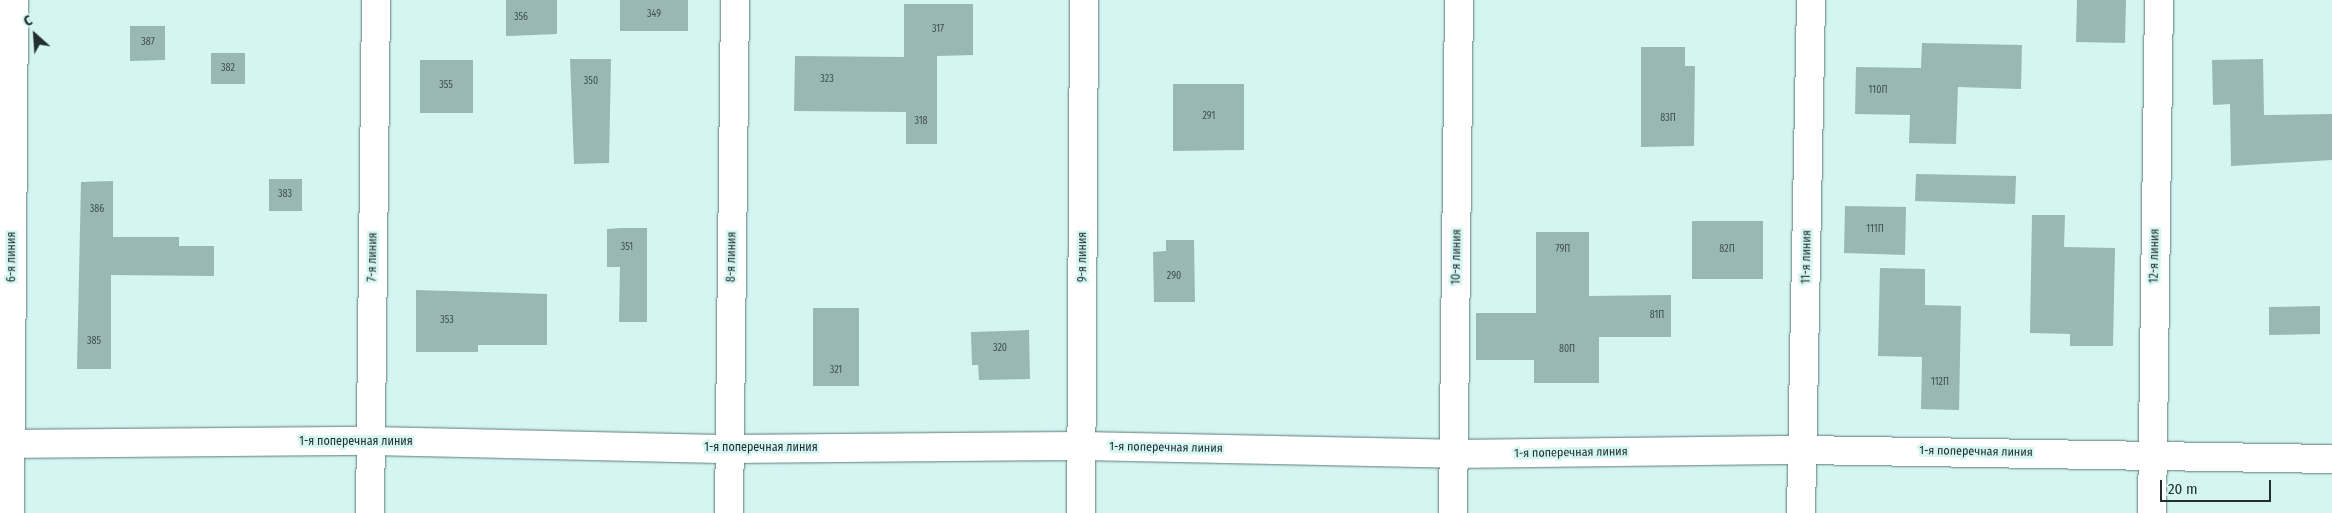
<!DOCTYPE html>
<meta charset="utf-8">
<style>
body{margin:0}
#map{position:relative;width:2332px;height:513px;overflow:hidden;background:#d4f5f2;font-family:"Fira Sans Condensed",sans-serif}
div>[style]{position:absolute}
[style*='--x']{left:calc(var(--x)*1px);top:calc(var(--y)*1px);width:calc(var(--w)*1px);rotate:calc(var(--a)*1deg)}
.building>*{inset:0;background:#99b8b5}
.roads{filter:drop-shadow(0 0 1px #5e7c79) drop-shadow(0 0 1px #5e7c79)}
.minor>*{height:28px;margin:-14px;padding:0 14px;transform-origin:14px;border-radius:14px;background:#fff}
span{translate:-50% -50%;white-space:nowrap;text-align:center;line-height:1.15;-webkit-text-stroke:5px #d4f5f2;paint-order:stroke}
.number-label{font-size:10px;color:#405150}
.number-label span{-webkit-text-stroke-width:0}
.street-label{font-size:12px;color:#222f2e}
.north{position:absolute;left:10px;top:10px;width:50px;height:50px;-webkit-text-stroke:4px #d4f5f2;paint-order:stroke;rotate:334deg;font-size:14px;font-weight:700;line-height:20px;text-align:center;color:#222f2e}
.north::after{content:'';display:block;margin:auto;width:18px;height:22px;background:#222f2e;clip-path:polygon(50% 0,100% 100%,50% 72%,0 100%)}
.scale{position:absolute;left:2160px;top:480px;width:111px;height:22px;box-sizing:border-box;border:2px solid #222f2e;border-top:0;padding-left:6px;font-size:15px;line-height:18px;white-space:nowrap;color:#222f2e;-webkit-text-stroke:4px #d4f5f2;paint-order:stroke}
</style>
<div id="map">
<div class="building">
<div style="clip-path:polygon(506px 0,557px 0,557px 34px,506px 36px)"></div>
<div style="clip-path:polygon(620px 0,688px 0,688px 31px,620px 31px)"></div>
<div style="clip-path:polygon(2077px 0,2126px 0,2125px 43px,2076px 42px)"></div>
<div style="clip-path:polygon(904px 4px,973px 4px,973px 55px,937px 56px,937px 144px,906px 144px,906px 112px,794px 111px,795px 56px,904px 57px)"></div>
<div style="clip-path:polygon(130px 26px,165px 26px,165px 60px,130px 61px)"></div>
<div style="clip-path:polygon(1922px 43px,2022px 45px,2021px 89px,1958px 87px,1956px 144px,1909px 143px,1910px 115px,1855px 114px,1856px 67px,1921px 68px)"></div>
<div style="clip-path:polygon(1641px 47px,1685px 47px,1685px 66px,1695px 66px,1694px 146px,1641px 147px)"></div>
<div style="clip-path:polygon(211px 53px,245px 53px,245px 84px,211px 84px)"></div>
<div style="clip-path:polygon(570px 59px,611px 59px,609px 163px,574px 164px)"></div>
<div style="clip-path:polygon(2263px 59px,2264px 115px,2332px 114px,2332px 160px,2231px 166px,2230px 104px,2213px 105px,2212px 60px)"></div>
<div style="clip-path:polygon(420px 60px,473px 60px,473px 113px,420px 113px)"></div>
<div style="clip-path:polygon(1173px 84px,1244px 84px,1244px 150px,1173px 151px)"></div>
<div style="clip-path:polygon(1916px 174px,2016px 176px,2015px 204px,1915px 201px)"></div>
<div style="clip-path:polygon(269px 179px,302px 179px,302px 211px,269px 211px)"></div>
<div style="clip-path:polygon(113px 181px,113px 237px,179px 237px,179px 246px,214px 246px,214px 276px,111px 275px,111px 369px,77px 369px,81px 182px)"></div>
<div style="clip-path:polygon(1845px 206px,1906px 207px,1905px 255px,1844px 253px)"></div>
<div style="clip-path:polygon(2032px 215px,2065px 215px,2064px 247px,2115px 248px,2113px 346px,2070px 346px,2070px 334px,2030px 333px)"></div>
<div style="clip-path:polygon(1692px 221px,1763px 221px,1763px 279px,1692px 279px)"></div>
<div style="clip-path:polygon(621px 228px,647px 228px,647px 322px,619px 322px,620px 267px,607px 267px,607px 229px)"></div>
<div style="clip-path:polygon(1536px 232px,1589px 232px,1589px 296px,1671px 295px,1671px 337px,1599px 337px,1599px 383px,1534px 383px,1534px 360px,1476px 360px,1476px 313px,1536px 313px)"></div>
<div style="clip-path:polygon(1166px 240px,1194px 240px,1195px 302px,1154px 302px,1153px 252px,1166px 251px)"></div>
<div style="clip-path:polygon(1880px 268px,1925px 269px,1925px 305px,1961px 306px,1959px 410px,1921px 409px,1922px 357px,1878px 356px)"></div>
<div style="clip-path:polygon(416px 290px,547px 294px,547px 345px,478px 345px,478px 352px,416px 352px)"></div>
<div style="clip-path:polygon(2320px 306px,2320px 334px,2269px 335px,2269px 307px)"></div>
<div style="clip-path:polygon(813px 308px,859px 308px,859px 386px,813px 386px)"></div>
<div style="clip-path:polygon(1029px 330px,1030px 379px,979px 380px,978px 365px,972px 365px,971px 332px)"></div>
</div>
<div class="roads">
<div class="minor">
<div style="--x:0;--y:444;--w:371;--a:-0.5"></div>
<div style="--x:371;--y:441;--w:359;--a:1.3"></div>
<div style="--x:730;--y:449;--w:352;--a:-0.5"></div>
<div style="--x:1082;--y:446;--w:372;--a:1.2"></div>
<div style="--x:1454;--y:454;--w:350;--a:-0.7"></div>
<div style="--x:1804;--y:450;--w:528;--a:0.98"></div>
<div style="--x:10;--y:513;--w:513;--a:-89.55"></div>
<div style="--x:370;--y:513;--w:513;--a:-89.33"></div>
<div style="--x:729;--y:513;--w:513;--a:-89.33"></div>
<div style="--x:1081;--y:513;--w:513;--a:-89.66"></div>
<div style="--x:1453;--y:513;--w:513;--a:-89.33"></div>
<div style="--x:1801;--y:513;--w:513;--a:-88.88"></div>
<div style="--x:2152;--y:513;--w:513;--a:-89.22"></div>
</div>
</div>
<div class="number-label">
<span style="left:654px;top:15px">349</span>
<span style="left:521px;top:18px">356</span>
<span style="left:938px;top:30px">317</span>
<span style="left:148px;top:43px">387</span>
<span style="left:228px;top:69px">382</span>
<span style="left:827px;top:80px">323</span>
<span style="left:591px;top:82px">350</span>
<span style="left:446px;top:86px">355</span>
<span style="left:1878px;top:91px">110П</span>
<span style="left:1209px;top:117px">291</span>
<span style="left:1668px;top:119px">83П</span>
<span style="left:921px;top:122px">318</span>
<span style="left:285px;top:195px">383</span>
<span style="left:97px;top:210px">386</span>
<span style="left:1875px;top:230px">111П</span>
<span style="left:627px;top:248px">351</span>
<span style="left:1563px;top:250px">79П</span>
<span style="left:1727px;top:250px">82П</span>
<span style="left:1174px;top:277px">290</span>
<span style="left:1657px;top:316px">81П</span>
<span style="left:447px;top:321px">353</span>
<span style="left:94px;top:342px">385</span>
<span style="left:1000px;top:349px">320</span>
<span style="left:1567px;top:350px">80П</span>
<span style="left:836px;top:371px">321</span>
<span style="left:1940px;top:383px">112П</span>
</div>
<div class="street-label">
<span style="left:2155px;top:256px;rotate:-89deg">12-я линия</span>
<span style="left:12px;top:257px;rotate:-90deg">6-я линия</span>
<span style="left:373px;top:257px;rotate:-89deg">7-я линия</span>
<span style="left:732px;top:257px;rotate:-89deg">8-я линия</span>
<span style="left:1083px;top:257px;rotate:-90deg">9-я линия</span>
<span style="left:1457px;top:257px;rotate:-89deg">10-я линия</span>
<span style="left:1807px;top:257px;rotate:-89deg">11-я линия</span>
<span style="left:356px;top:442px">1-я поперечная линия</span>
<span style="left:761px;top:448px">1-я поперечная линия</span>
<span style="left:1166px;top:448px;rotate:1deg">1-я поперечная линия</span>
<span style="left:1976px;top:452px;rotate:1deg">1-я поперечная линия</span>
<span style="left:1571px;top:453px;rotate:-1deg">1-я поперечная линия</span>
</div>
<div class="north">С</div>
<div class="scale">20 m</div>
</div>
